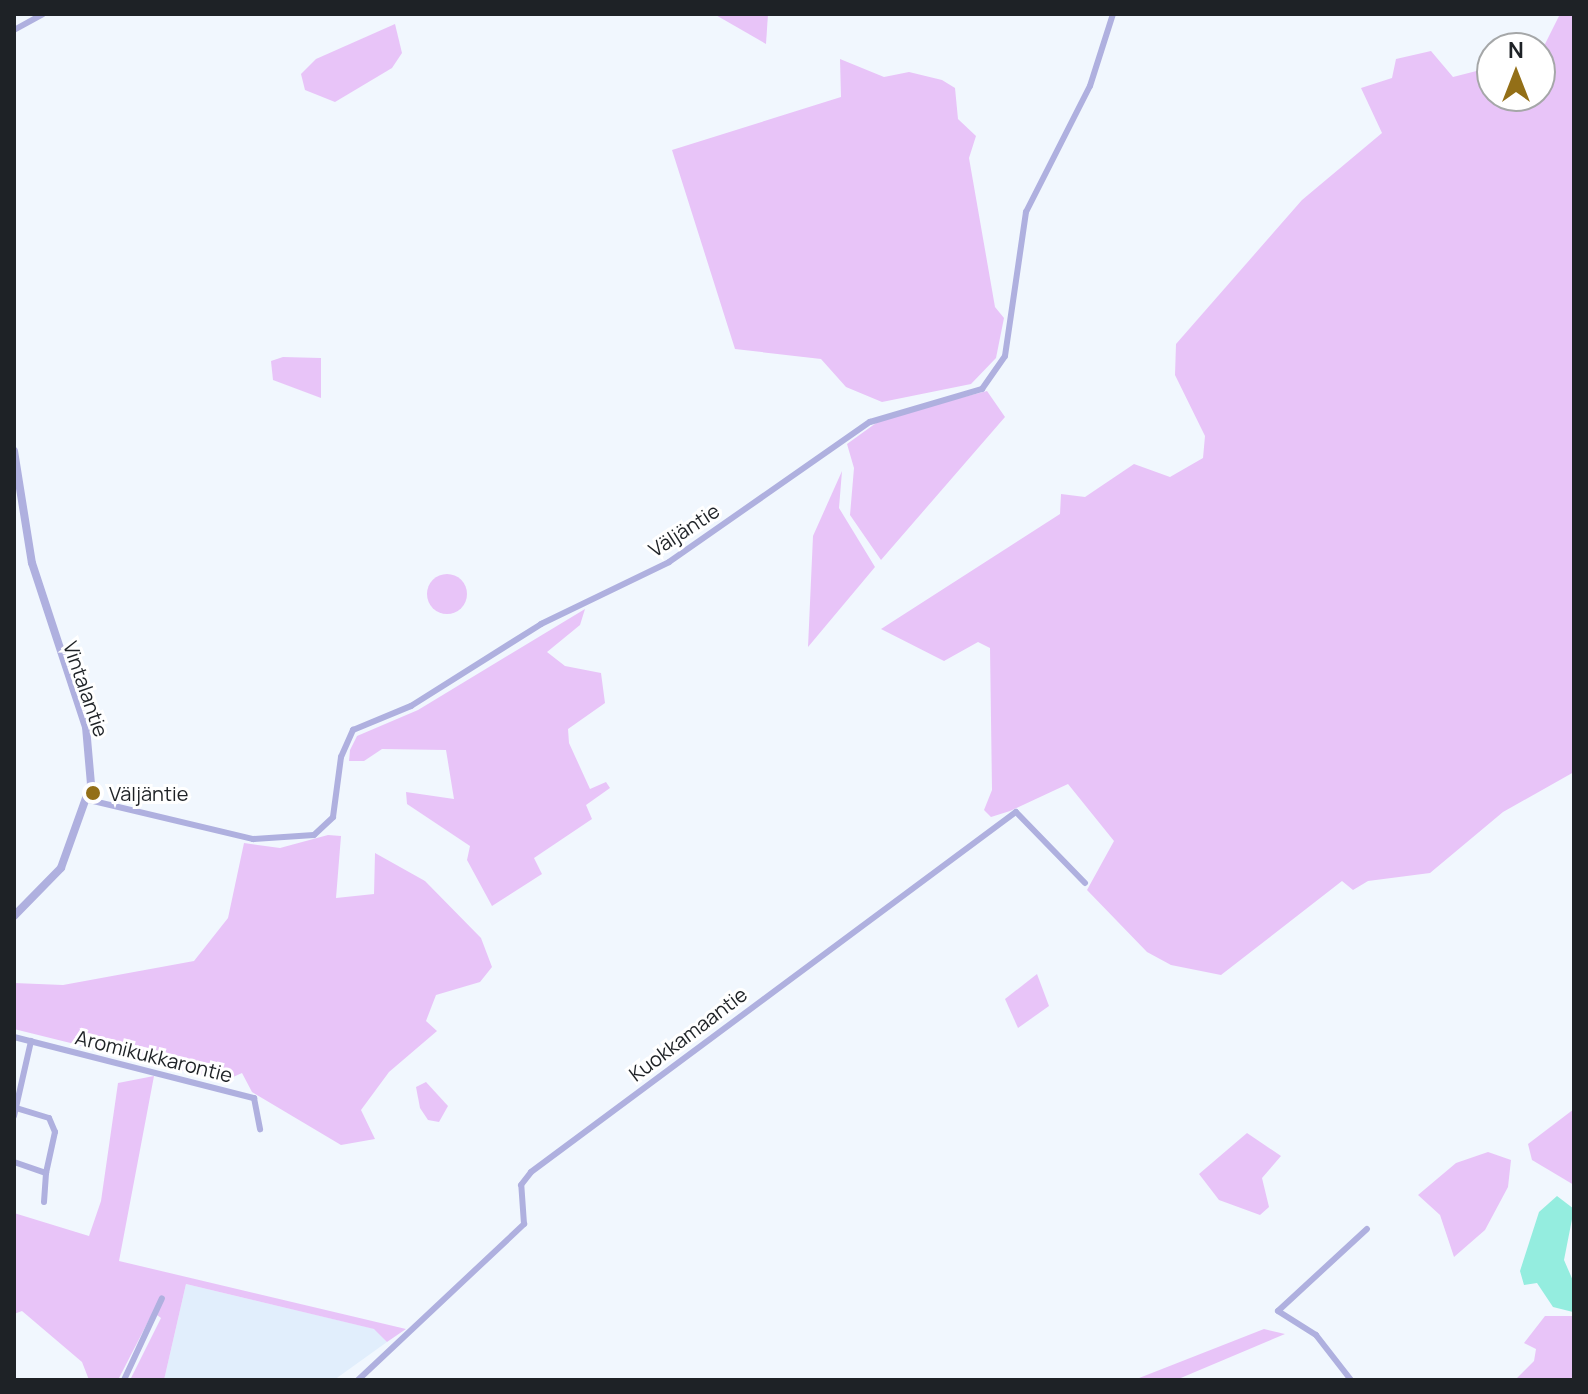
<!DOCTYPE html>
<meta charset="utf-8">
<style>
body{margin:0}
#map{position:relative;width:1588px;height:1394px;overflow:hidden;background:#f1f7fe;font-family:Manrope,sans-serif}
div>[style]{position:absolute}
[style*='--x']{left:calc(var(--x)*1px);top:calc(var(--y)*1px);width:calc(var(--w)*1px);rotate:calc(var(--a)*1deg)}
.built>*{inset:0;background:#e1eefc}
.green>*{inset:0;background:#e8c4f8}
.round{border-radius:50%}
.water>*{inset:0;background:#94eddf}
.minor>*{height:6px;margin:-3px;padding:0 3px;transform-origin:3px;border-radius:3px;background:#afb0df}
.tertiary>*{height:8px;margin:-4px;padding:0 4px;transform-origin:4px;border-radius:4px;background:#afb0df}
.dots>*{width:22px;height:22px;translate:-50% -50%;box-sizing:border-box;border:4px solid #fff;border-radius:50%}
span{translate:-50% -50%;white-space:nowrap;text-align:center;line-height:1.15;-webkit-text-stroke:6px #fff;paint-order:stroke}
.street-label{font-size:20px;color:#1e2226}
.poi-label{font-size:20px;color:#1e2226}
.left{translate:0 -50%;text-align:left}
.frame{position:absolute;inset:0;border:16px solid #1e2226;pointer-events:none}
.north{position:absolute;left:1476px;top:32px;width:80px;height:80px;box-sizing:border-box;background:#fff;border:2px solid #a5a7a8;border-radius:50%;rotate:0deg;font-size:22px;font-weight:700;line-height:32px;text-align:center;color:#1e2226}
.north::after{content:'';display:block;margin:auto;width:28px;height:36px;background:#936f17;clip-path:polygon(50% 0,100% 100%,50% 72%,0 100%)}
</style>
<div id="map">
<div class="built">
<div style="clip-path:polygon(186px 1284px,375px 1329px,387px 1342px,334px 1380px,164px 1380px)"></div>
</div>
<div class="green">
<div style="clip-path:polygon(714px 14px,768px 14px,766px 44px)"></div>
<div style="clip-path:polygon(1560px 14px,1574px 14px,1574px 772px,1503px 812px,1430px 873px,1368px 881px,1353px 890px,1342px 881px,1221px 975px,1171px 965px,1147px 952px,1087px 890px,1114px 841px,1068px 784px,1010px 811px,991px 817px,984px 810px,992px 790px,990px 648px,978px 642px,944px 661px,881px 629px,1060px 514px,1061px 494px,1085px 497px,1134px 464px,1170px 477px,1203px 458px,1205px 436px,1175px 375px,1176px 344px,1302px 200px,1382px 133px,1361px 88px,1392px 78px,1396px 59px,1431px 51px,1453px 77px,1492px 67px,1492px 96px,1540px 96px,1540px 54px)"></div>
<div style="clip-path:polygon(395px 24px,402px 53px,392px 68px,335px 102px,305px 90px,301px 74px,316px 59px)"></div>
<div style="clip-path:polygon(840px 59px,884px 77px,909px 72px,942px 80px,955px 88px,958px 119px,976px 136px,969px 158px,995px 307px,1004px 318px,996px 358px,971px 384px,882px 402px,846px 387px,821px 359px,735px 349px,672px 150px,841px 97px)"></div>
<div style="clip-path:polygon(283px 357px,321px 358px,321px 398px,273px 380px,271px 361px)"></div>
<div style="clip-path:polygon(987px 391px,1005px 417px,881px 560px,850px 515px,854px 468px,847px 444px,883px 418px)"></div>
<div style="clip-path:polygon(842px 471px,839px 508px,875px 567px,808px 647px,813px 536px)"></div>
<div class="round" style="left:427px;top:574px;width:40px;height:40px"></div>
<div style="clip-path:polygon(585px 609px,580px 625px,547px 652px,565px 666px,601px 673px,605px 703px,568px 729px,569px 743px,590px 789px,606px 782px,610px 788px,586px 805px,592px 819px,534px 858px,542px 874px,492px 906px,467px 860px,470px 846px,407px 804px,406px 792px,454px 799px,446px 750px,382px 749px,364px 761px,349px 761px,350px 750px,357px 736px,418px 710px)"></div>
<div style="clip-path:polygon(328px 835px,341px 836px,336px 898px,374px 894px,375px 853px,425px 881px,481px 938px,492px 967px,480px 982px,436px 995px,426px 1021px,437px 1031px,389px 1072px,361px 1110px,375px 1139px,341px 1145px,252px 1092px,242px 1073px,224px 1081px,14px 1029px,14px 983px,63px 985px,194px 961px,228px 918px,244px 843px,280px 848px)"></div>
<div style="clip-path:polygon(1037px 974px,1049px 1006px,1018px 1028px,1005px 999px)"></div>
<div style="clip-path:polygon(154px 1076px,119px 1261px,406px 1329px,387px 1342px,374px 1329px,186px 1284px,164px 1380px,130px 1380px,161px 1318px,153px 1312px,118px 1380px,89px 1380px,82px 1362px,22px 1311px,14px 1314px,14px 1213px,89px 1236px,101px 1201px,118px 1083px)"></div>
<div style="clip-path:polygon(426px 1082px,448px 1106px,439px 1122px,428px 1120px,420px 1108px,416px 1087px)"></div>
<div style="clip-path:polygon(1574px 1109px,1574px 1185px,1532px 1160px,1528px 1144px)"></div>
<div style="clip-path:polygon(1247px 1133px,1281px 1156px,1262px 1178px,1269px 1207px,1260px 1215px,1219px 1200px,1199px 1174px)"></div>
<div style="clip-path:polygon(1488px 1152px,1511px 1160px,1508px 1187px,1485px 1230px,1454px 1257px,1440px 1215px,1418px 1195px,1456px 1163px)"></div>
<div style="clip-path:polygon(1545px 1316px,1574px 1316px,1574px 1380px,1515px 1380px,1534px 1361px,1536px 1349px,1524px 1343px)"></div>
<div style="clip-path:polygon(1264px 1329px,1285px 1334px,1176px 1380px,1134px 1380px)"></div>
</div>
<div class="water">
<div style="clip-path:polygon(1557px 1196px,1574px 1209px,1564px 1260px,1574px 1283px,1573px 1312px,1553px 1307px,1537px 1283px,1524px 1285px,1520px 1271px,1539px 1212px)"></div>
</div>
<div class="minor">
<div style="--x:14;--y:30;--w:33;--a:-29"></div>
<div style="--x:89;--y:800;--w:169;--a:13.4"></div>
<div style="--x:253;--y:839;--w:61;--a:-3.8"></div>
<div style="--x:314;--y:835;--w:26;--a:-43"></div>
<div style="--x:333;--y:817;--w:61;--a:-82.4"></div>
<div style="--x:341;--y:757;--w:30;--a:-66"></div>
<div style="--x:353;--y:730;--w:63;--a:-22.5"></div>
<div style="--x:411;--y:706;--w:154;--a:-32.2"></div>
<div style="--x:541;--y:624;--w:142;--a:-25.8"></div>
<div style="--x:669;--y:562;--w:245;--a:-34.9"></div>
<div style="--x:870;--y:422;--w:117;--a:-16.4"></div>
<div style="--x:982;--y:389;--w:40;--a:-55.1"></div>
<div style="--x:1005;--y:356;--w:146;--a:-81.7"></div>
<div style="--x:1026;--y:212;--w:141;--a:-63.1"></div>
<div style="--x:1090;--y:86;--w:76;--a:-72.3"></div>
<div style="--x:14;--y:1037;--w:248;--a:14.3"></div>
<div style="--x:254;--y:1098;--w:32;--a:79"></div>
<div style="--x:14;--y:1116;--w:77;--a:-77.2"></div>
<div style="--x:14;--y:1162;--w:34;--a:19"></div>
<div style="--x:46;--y:1173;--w:42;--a:-77.6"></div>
<div style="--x:55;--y:1132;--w:15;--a:-113"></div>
<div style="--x:49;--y:1118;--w:34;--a:-163"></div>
<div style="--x:44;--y:1202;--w:29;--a:-86"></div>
<div style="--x:124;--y:1380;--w:90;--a:-65.1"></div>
<div style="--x:358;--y:1380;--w:228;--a:-43.2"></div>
<div style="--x:524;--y:1224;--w:39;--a:-94"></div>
<div style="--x:521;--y:1185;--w:16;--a:-52"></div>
<div style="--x:531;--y:1172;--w:604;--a:-36.59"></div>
<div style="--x:1016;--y:812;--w:99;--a:45.8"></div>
<div style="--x:1351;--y:1380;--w:57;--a:-127.9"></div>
<div style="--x:1316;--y:1335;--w:45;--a:-147.7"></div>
<div style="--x:1278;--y:1311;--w:121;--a:-42.7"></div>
</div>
<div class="tertiary">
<div style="--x:14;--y:451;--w:113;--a:80.9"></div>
<div style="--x:32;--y:563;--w:173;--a:71.8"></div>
<div style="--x:86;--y:727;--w:57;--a:85"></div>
<div style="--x:91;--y:784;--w:89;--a:109.7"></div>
<div style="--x:61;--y:868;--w:67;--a:134.4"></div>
</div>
<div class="dots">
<div style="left:93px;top:793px;background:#936f17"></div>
</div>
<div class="street-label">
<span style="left:684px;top:530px;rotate:-33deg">Väljäntie</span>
<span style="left:86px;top:689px;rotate:71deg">Vintalantie</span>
<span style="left:688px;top:1034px;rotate:-37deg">Kuokkamaantie</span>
<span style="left:154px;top:1056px;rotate:14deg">Aromikukkarontie</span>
</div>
<div class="poi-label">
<span class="left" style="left:109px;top:793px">Väljäntie</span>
</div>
<div class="frame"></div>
<div class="north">N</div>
</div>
